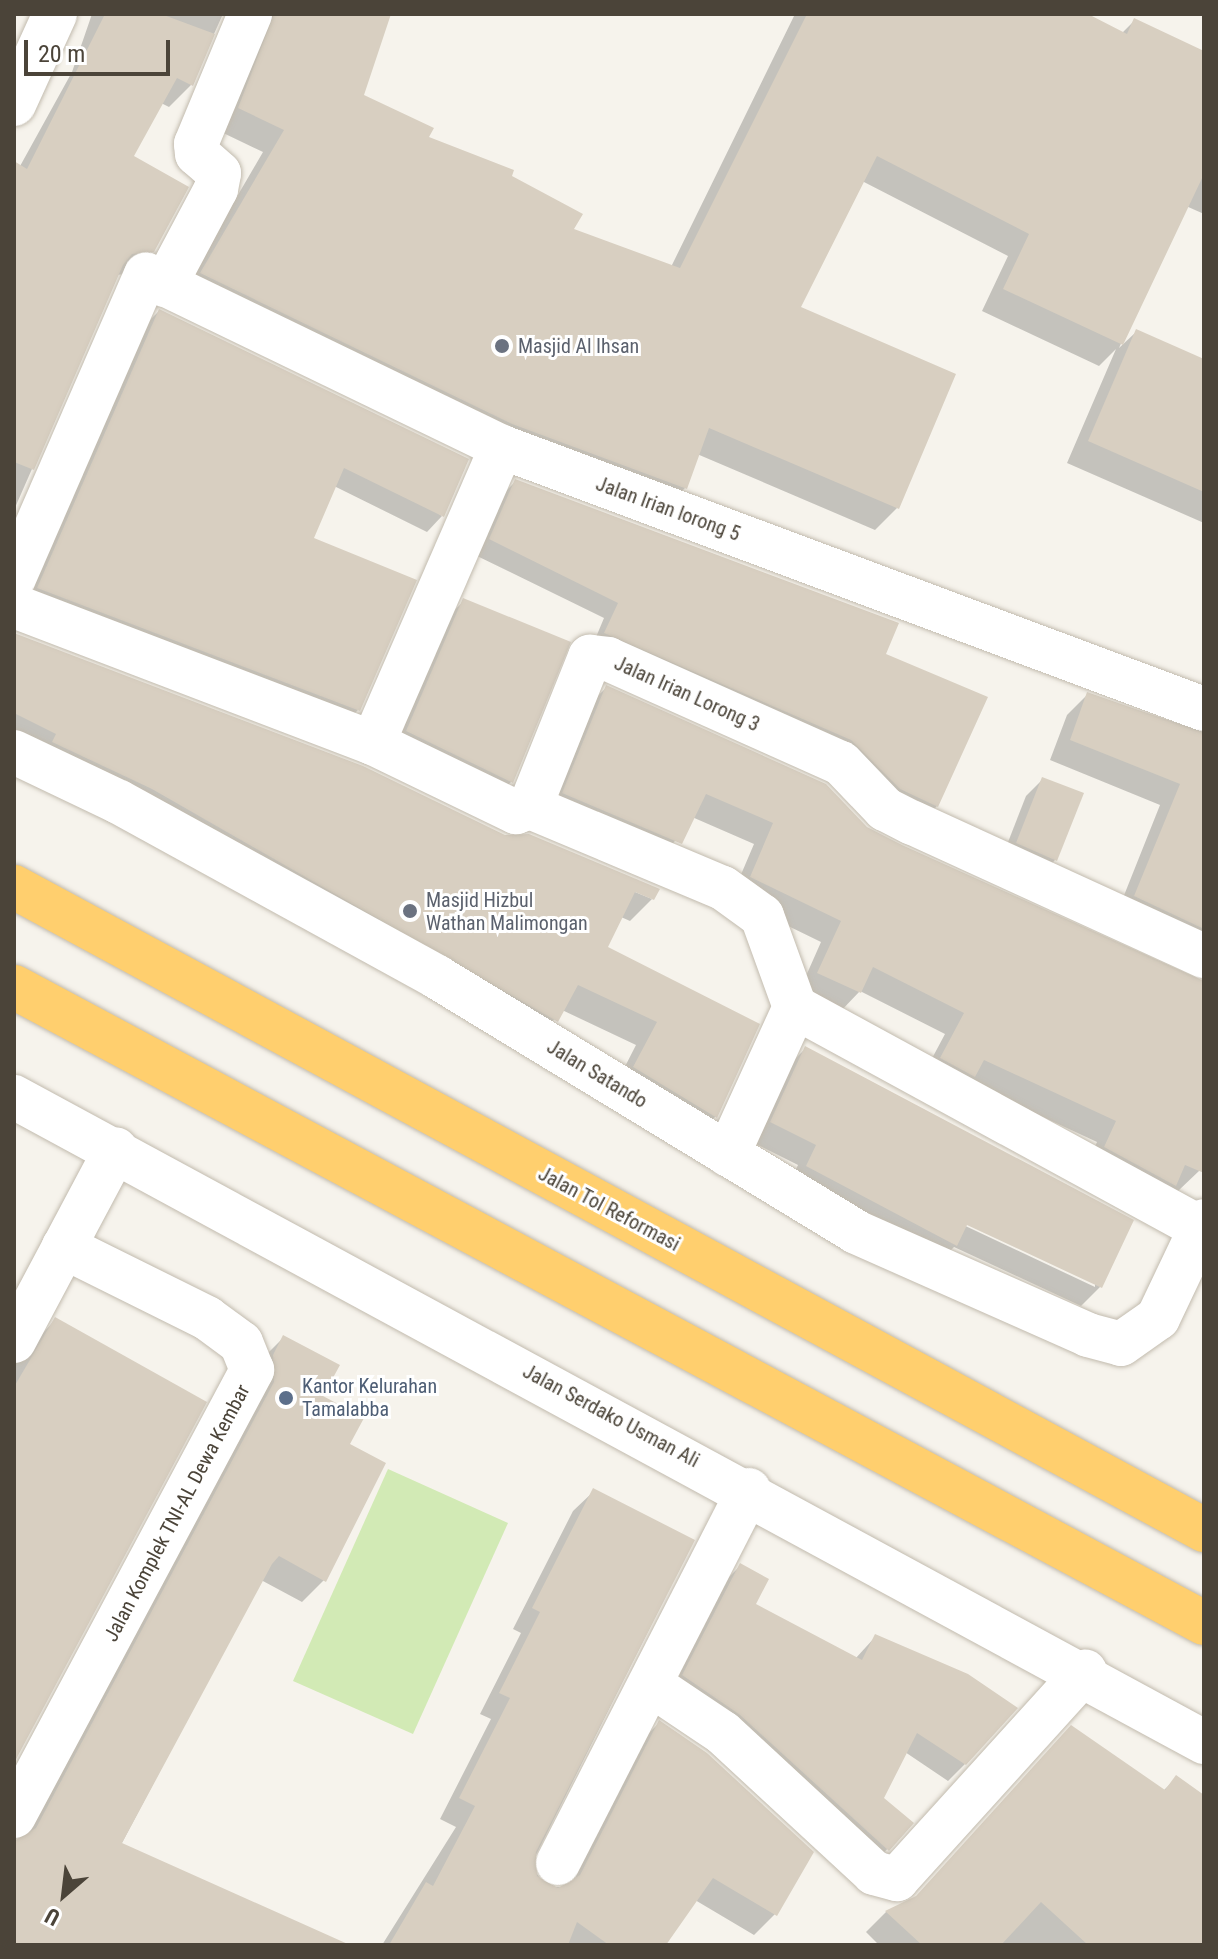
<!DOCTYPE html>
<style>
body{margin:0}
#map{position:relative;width:1218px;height:1959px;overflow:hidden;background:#f6f3ec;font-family:"Roboto Condensed",sans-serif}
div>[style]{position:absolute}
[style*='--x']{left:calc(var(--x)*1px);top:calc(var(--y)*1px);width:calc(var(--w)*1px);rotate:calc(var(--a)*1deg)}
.green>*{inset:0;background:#d2eab5}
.shadow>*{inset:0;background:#0003}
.building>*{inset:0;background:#d8cfc1}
.roads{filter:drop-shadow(0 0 2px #c2bbae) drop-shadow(0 0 2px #c2bbae)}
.minor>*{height:44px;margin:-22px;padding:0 22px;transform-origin:22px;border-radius:22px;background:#fff}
.motorway>*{height:44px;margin:-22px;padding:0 22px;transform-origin:22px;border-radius:22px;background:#ffcf6e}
.dots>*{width:22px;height:22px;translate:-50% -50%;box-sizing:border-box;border:4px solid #fff;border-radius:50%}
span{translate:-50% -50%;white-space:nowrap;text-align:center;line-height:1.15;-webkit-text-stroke:6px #fff;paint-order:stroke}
.worship-label{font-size:20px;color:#5b616d}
.left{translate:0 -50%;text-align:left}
.street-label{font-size:20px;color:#4b4439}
.service-label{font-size:20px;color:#4e5e75}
.frame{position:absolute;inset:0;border:16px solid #4b4439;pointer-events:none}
.north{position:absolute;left:24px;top:1855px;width:80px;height:80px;-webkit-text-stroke:6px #fff;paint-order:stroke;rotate:208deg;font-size:22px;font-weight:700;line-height:32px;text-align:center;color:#4b4439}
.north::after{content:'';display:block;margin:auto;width:28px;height:36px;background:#4b4439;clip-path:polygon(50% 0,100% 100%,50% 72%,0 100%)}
.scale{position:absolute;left:24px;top:40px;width:146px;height:36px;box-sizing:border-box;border:4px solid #4b4439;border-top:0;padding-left:10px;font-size:24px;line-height:28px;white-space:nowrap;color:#4b4439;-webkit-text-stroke:6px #fff;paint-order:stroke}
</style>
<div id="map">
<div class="green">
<div style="clip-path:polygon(388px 1469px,508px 1523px,413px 1734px,293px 1681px)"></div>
</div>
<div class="shadow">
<div style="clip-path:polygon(92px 14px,223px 14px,191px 85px,169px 107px,161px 103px,131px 156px,153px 251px,130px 273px,117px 275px,14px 510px,14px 177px,72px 72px)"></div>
<div style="clip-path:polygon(238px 14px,373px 14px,361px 96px,426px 138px,509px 177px,572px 230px,671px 267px,795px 14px,1086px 14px,1122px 33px,1135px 20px,1204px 53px,1204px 214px,1186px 206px,1119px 348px,1136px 332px,1204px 361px,1204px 523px,1067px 463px,1116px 349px,1099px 366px,982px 311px,1008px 256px,862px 181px,798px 308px,897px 508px,875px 530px,697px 454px,685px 488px,663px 510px,179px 296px,263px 152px,217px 130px)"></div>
<div style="clip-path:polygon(159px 311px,442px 516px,427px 532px,334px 486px,311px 539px,358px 710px,342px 726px,23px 604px,143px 327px)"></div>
<div style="clip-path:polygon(516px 481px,883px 656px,937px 806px,922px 821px,591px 649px,604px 618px,475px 555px,501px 496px)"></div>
<div style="clip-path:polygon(464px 601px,511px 782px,496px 797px,392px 746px,448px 616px)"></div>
<div style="clip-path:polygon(14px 635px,652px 899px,630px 921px,621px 917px,606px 948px,757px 1025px,715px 1117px,693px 1139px,613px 1090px,636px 1045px,562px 1010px,535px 1042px,14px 746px)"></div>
<div style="clip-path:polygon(606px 688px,901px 847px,1204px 982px,1199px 1171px,1178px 1191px,1085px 1168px,1097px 1142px,967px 1082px,921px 1079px,945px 1034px,860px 991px,839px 1013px,798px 994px,821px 942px,731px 898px,754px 844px,692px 817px,659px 863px,543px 814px,585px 708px)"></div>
<div style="clip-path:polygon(1088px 694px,1204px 732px,1204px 964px,1115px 918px,1160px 805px,1050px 760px,1067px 715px)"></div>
<div style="clip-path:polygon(1043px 779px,1055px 860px,1039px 877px,1001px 860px,1026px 796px)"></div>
<div style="clip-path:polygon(evenodd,805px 1049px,1131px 1221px,1100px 1287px,1081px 1306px,954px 1247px,936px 1265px,788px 1186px,798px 1165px,752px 1142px,786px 1068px,805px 1049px,959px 1219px,1095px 1282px,1095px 1287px,957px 1222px,959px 1219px)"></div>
<div style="clip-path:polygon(56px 1319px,14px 1759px,14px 1364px)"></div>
<div style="clip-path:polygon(284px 1337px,347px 1445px,324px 1580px,302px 1602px,261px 1580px,68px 1945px,14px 1945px,14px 1840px,21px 1840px,253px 1405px,262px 1359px)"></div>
<div style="clip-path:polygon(594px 1491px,693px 1541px,531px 1865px,546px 1887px,565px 1887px,639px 1743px,659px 1723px,775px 1914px,754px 1935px,695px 1900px,664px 1945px,382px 1945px,456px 1827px,440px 1819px,491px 1719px,480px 1714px,521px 1633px,513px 1629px,573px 1511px)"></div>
<div style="clip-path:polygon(740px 1566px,753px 1605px,855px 1659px,876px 1636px,965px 1764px,948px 1781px,905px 1752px,882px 1799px,912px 1823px,871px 1866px,667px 1693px,723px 1583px)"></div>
<div style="clip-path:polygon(1176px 1778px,1204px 1797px,1204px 1945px,879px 1945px,866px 1932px,886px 1912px,1163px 1791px)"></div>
</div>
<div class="building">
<div style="clip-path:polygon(105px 14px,161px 14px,215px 34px,193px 86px,177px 78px,134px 156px,189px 187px,154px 252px,132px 254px,123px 265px,34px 470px,14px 462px,14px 161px,27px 169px)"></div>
<div style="clip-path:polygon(274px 14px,391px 14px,364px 95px,434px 128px,429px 137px,514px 170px,512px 176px,583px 214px,574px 229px,680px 268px,807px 14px,1088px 14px,1127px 34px,1134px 18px,1204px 51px,1204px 174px,1123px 345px,1003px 289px,1029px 234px,877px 156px,801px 307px,956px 374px,899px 509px,709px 428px,687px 489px,512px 424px,200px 273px,284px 130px,238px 108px)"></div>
<div style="clip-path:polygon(159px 309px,469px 459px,444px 517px,344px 468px,314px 538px,417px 580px,360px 711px,37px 588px)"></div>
<div style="clip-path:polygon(1136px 329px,1204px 359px,1204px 492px,1088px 441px)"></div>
<div style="clip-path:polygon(515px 479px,899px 623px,886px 654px,988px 697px,938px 807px,900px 789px,851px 740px,604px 633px,618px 603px,489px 539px)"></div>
<div style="clip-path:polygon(463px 598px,571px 642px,513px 783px,406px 731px)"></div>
<div style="clip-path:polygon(14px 633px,363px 766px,505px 835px,529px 834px,660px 889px,654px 900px,635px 892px,608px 947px,760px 1024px,717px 1118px,633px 1067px,657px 1022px,578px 985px,558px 1022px,152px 789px,52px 742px,56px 734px,14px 713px)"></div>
<div style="clip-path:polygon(606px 685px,826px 784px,867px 827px,902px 845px,1204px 981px,1204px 1173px,1185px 1165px,1176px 1186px,1104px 1147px,1116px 1121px,984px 1060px,975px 1077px,940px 1058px,964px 1013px,873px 967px,861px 993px,817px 973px,841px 921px,750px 877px,773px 823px,706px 794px,682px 844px,562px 793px)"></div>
<div style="clip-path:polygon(1087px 692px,1204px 733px,1204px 929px,1134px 896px,1180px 784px,1070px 740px)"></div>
<div style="clip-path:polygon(1042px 777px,1084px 793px,1057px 861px,1016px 843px)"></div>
<div style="clip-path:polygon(805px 1046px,1134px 1220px,1102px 1288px,967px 1225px,957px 1246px,806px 1166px,816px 1145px,770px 1122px)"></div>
<div style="clip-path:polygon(55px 1317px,207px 1402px,14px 1763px,14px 1387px)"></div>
<div style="clip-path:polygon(283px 1335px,340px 1365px,323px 1396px,364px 1418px,350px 1444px,386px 1463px,326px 1582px,279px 1556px,272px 1564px,122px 1843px,350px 1945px,14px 1945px,14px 1841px,36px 1828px,274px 1382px,273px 1355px)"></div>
<div style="clip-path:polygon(593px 1488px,695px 1540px,536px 1852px,537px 1876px,558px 1888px,580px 1875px,659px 1720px,707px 1753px,814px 1852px,777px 1916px,713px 1878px,666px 1945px,609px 1945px,577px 1922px,568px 1945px,389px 1945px,426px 1882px,433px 1886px,475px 1806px,459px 1798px,510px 1698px,499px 1693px,540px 1612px,532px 1608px)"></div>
<div style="clip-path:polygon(740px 1563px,769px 1579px,756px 1604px,862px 1660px,875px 1634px,968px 1674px,1018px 1708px,966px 1765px,917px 1733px,884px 1798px,914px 1823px,889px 1851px,740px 1715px,682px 1675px)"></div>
<div style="clip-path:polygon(1071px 1725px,1165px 1790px,1176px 1775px,1204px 1795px,1204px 1945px,1088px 1945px,1041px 1902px,1001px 1945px,922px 1945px,885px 1911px,916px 1896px)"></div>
</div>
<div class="roads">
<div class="minor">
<div style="--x:14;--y:104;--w:99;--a:-65.5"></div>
<div style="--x:165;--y:285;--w:109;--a:-62"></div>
<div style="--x:216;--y:189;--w:16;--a:-79"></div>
<div style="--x:219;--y:173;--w:29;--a:-139"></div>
<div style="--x:197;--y:154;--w:10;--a:-96"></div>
<div style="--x:196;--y:144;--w:141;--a:-67.4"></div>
<div style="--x:14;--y:578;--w:331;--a:-66.5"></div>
<div style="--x:146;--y:275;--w:395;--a:25.8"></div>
<div style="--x:502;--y:447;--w:749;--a:20.47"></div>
<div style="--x:14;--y:606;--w:384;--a:20.9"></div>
<div style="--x:373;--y:743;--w:159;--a:25.8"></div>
<div style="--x:516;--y:812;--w:15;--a:-20"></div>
<div style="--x:530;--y:807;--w:162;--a:-68.2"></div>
<div style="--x:590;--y:657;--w:18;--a:6"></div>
<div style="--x:608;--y:659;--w:255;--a:24.1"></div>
<div style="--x:841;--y:763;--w:64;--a:46.3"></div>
<div style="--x:885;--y:809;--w:31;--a:27"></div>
<div style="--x:913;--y:823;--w:320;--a:24.6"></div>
<div style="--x:373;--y:743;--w:323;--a:-66.5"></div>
<div style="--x:14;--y:752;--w:116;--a:25.5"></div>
<div style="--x:119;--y:802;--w:363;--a:28.8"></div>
<div style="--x:437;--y:977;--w:490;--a:31.3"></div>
<div style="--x:856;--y:1232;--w:254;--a:23.9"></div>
<div style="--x:1088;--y:1335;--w:34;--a:15"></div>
<div style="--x:1121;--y:1344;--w:45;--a:-35.1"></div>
<div style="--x:1158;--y:1318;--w:107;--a:-64.6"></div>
<div style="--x:530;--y:807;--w:209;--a:22.8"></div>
<div style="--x:723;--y:888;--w:48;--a:35.7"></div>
<div style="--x:762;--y:916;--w:97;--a:70.1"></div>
<div style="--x:795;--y:1007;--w:162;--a:114.5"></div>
<div style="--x:795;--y:1007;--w:462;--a:28.6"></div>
<div style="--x:14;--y:1097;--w:1354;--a:28.46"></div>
<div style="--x:14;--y:1341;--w:217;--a:-62"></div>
<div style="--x:653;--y:1686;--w:84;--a:33.9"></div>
<div style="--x:723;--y:1733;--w:206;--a:42.8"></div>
<div style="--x:874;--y:1873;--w:24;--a:15"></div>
<div style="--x:897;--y:1879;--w:280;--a:-47.8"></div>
<div style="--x:14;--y:1816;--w:506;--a:-61.91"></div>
<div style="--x:252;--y:1370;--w:29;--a:-112"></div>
<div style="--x:241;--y:1343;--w:42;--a:-143.7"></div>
<div style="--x:207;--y:1318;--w:160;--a:-153.6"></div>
<div style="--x:558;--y:1863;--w:419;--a:-62.9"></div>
</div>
<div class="motorway">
<div style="--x:14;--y:887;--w:1353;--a:28.38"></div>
<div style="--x:14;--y:987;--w:1349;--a:28.12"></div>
</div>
</div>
<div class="dots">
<div style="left:502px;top:346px;background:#6b7280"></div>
<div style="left:410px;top:911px;background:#6b7280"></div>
<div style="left:286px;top:1398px;background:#5c6f8a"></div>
</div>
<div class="worship-label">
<span class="left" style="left:518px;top:346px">Masjid Al Ihsan</span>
<span class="left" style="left:426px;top:912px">Masjid Hizbul<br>Wathan Malimongan</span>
</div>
<div class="street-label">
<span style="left:668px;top:509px;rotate:20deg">Jalan Irian lorong 5</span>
<span style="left:687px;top:694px;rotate:24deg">Jalan Irian Lorong 3</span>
<span style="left:597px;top:1074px;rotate:31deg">Jalan Satando</span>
<span style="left:609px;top:1209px;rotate:28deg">Jalan Tol Reformasi</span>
<span style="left:611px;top:1416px;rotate:28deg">Jalan Serdako Usman Ali</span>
<span style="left:177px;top:1513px;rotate:-62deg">Jalan Komplek TNI-AL Dewa Kembar</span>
</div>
<div class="service-label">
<span class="left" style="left:302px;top:1398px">Kantor Kelurahan<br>Tamalabba</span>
</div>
<div class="frame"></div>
<div class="north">U</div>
<div class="scale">20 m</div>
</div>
